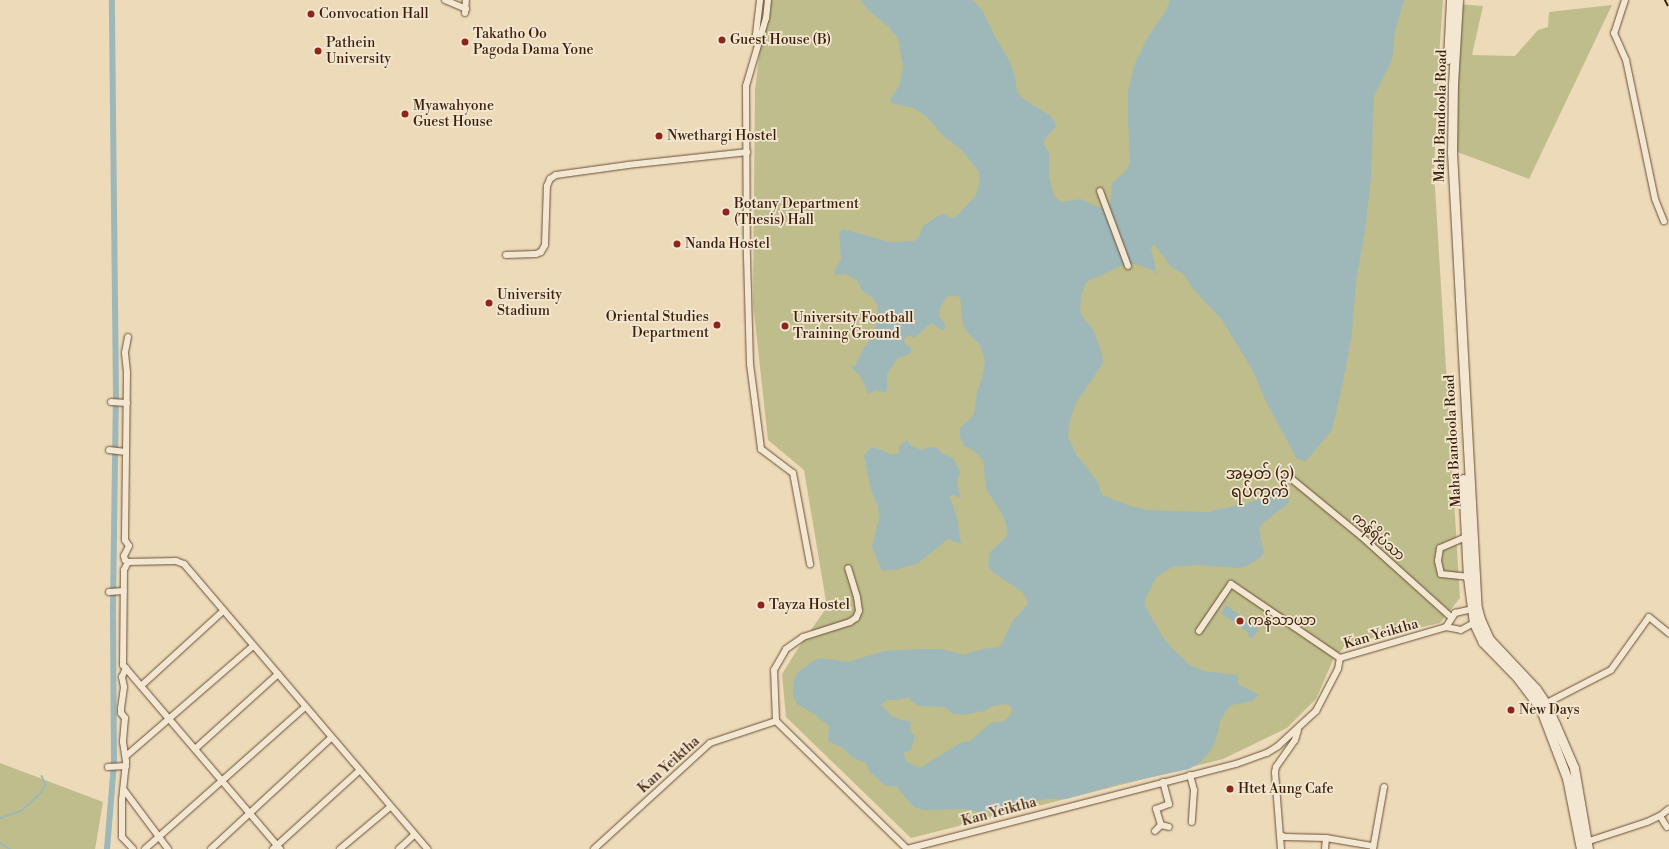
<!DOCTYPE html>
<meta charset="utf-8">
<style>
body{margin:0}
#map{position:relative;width:1669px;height:849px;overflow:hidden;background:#eddab9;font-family:"Libre Bodoni","Noto Sans Myanmar",serif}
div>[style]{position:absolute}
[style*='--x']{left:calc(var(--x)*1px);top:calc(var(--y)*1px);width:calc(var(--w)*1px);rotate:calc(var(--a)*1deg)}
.green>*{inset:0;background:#bfbd8b}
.water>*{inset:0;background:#9eb8ba}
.stream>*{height:1.5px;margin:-0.75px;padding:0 0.75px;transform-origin:0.75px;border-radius:0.75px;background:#9eb8ba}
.canal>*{height:5.5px;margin:-2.75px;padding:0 2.75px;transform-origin:2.75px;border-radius:2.75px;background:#9eb8ba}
.roads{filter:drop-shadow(0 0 1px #694e35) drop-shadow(0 0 1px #694e35)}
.minor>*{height:6px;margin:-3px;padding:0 3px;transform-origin:3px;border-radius:3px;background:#f3e7d2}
.secondary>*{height:9px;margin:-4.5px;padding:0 4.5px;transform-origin:4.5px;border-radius:4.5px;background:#f3e7d2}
.rail>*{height:1.5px;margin-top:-0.75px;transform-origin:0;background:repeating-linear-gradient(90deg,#3d1f09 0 7px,transparent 0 14px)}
.dots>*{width:11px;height:11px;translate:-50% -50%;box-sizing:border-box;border:2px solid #f3e7d2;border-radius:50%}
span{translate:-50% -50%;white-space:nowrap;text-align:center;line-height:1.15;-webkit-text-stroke:3.5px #f3e7d2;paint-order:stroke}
.poi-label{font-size:14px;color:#3d1f09}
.left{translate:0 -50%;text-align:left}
.right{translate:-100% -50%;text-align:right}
.street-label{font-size:14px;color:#3d1f09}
.quarter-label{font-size:16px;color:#3d1f09}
</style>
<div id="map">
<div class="green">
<div style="clip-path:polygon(766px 0,1443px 0,1439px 57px,1434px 171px,1460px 598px,1440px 623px,1347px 644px,1333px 660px,1316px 699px,1287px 728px,1223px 759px,911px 838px,786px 717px,782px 674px,797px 650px,827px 607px,804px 470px,768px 440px,753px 303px,755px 90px)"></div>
<div style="clip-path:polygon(1457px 4px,1483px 6px,1472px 55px,1515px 56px,1538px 30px,1548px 27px,1549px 12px,1612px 5px,1529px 179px,1452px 150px)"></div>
<div style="clip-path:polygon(0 763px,103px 802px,95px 849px,0 849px)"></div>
</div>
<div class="water">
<div style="clip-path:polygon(evenodd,860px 0,973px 0,982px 10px,993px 33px,1010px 62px,1015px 77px,1017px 92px,1025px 100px,1050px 115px,1055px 123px,1055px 128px,1045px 139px,1044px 144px,1049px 153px,1049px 177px,1054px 196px,1061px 202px,1081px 199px,1102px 209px,1110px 206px,1112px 183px,1126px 171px,1130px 162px,1128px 119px,1128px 91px,1135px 63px,1148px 37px,1166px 10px,1170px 0,1404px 0,1395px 31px,1392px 60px,1374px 96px,1371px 177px,1365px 231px,1356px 282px,1352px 333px,1343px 382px,1332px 430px,1306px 461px,1297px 459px,1266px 402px,1253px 371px,1222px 320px,1194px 290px,1183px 274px,1171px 267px,1154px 244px,1151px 248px,1157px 275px,1154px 271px,1136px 264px,1126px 264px,1090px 280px,1086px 283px,1082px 292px,1080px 311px,1082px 316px,1094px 331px,1102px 354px,1103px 363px,1076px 403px,1070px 421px,1068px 436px,1076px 454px,1097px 481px,1102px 495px,1130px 506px,1148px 510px,1207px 512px,1248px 503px,1271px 494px,1284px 485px,1287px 488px,1289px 503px,1264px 522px,1259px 529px,1264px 553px,1261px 557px,1247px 566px,1237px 568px,1197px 565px,1172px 567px,1156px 578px,1146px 597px,1145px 606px,1163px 637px,1172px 648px,1190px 665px,1204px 671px,1238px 675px,1238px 684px,1259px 695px,1252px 701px,1232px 705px,1228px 708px,1220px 721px,1216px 740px,1209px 753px,1198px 764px,1189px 769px,1120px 784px,1066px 799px,1047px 799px,1032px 802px,1017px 802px,1004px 808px,979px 812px,965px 809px,926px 810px,916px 808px,909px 802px,897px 787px,884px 785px,870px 772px,866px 763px,853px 758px,843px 748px,829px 742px,828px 738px,829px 726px,814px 714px,797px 704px,793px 695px,794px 680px,798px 672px,813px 661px,821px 658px,848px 662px,884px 651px,922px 649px,942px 649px,964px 655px,982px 649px,998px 647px,1002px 644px,1011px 623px,1027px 605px,1027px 600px,1022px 592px,994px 573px,988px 566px,990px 552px,1007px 536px,1006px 523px,999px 509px,986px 489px,983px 460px,973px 450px,964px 446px,960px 437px,960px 428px,974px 415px,977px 392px,982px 378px,985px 361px,979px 343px,968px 334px,963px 325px,960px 297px,951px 295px,946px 298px,941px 306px,939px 316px,945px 324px,945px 329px,941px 330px,933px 324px,929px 325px,914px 338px,910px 335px,906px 337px,904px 341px,906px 345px,911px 347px,911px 352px,908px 355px,898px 358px,887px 374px,887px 388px,885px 393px,876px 390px,868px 394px,861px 377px,850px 366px,855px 366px,863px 349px,875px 334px,878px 306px,873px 298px,861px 290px,858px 281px,845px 274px,836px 275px,834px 271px,841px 259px,839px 232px,843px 229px,890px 242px,914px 241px,918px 238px,923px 226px,939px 215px,944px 214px,952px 218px,957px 216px,976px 195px,980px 181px,979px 172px,961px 149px,942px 135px,926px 116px,913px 108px,890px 103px,891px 98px,899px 86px,903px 67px,898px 38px,888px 26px,869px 11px,860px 0,909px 697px,911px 701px,919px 706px,945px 707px,953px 714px,962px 715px,985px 711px,992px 706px,1006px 704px,1011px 706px,1011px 714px,1005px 721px,991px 723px,970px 741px,960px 743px,920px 768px,907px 762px,903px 753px,911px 750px,915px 736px,910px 730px,911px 722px,893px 717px,881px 705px,887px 700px,897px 700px,909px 697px)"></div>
<div style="clip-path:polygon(907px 440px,911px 446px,922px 450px,929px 447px,938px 448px,943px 454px,953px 458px,960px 472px,957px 484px,961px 498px,952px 494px,950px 497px,957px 518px,961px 544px,948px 539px,917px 564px,898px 569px,882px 571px,872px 547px,879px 518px,878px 506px,871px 490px,864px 456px,871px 447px,886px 451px,890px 455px,899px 453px,899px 446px)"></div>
<div style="clip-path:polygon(1226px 605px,1259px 629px,1252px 639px,1248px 636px,1249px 633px,1221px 613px)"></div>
</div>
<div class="stream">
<div style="--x:0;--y:818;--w:22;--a:-18"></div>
<div style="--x:21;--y:811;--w:27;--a:-42"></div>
<div style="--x:41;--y:793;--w:9;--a:-63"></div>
<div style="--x:45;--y:785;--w:9;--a:-111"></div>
<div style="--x:0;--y:843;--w:12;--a:31"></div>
</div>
<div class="canal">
<div style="--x:107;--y:849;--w:85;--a:-85.3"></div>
<div style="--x:114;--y:764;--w:158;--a:-90.4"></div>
<div style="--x:113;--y:606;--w:207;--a:-89.2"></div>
<div style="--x:116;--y:399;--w:399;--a:-90.6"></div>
</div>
<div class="roads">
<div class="minor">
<div style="--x:445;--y:0;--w:23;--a:23"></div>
<div style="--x:768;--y:0;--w:18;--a:96"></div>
<div style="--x:766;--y:18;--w:71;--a:106.4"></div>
<div style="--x:746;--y:86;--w:171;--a:89.7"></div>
<div style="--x:747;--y:257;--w:107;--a:88.4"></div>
<div style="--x:750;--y:364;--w:86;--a:82.6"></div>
<div style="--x:761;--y:449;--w:40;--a:37"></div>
<div style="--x:793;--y:473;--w:93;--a:79.4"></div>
<div style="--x:1625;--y:0;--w:35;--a:108"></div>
<div style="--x:1614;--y:33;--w:30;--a:66"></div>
<div style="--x:1626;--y:60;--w:142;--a:78.2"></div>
<div style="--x:1655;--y:199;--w:24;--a:68"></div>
<div style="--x:465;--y:13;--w:13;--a:-86"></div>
<div style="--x:755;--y:42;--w:42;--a:-83.2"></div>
<div style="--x:1100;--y:191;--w:80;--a:69.5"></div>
<div style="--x:506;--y:255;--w:30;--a:-2"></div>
<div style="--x:536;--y:254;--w:5;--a:-22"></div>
<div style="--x:541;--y:252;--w:8;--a:-60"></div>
<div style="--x:545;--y:245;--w:59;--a:-88.1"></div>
<div style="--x:547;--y:186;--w:8;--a:-67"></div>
<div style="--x:550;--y:179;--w:7;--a:-34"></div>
<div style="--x:556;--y:175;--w:73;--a:-7.9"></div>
<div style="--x:628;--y:165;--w:120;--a:-6.2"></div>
<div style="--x:128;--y:337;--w:16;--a:101"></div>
<div style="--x:125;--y:353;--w:20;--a:84"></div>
<div style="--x:127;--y:373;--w:167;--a:90.7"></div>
<div style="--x:125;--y:540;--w:7;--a:56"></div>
<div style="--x:129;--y:546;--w:11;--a:117"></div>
<div style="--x:124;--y:556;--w:4;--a:76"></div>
<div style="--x:125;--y:560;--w:4;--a:34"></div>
<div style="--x:111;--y:402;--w:16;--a:4"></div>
<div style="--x:109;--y:450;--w:17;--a:7"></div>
<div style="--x:1288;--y:476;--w:94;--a:39.4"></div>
<div style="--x:1361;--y:536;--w:121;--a:42"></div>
<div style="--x:1466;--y:537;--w:28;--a:157"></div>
<div style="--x:1440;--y:548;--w:13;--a:99"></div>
<div style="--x:1438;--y:561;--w:13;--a:77"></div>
<div style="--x:1441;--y:574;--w:27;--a:6"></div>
<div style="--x:128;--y:562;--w:48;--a:-1.2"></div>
<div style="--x:176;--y:561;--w:9;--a:21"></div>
<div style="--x:184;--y:564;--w:375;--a:49.5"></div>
<div style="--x:128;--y:562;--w:9;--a:117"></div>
<div style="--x:124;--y:570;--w:95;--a:90.6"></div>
<div style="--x:123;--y:665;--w:242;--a:49.5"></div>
<div style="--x:109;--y:592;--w:15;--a:-4"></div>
<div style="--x:1446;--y:627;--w:17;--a:-57"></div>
<div style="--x:1455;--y:613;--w:22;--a:-13"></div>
<div style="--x:1446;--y:627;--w:15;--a:11"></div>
<div style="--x:1461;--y:630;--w:18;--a:-29"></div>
<div style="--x:1199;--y:631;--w:57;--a:-55.8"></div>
<div style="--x:1231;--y:584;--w:132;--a:34.2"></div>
<div style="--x:126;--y:668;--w:10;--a:114"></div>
<div style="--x:122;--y:677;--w:10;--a:79"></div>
<div style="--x:124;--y:687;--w:21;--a:98"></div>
<div style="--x:121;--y:708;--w:5;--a:90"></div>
<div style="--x:121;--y:713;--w:6;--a:51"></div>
<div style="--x:125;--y:718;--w:24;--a:95"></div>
<div style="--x:123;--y:742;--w:20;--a:81"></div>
<div style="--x:126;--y:762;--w:39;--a:96"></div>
<div style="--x:122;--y:801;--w:36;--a:90"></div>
<div style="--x:122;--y:837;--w:16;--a:47"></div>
<div style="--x:141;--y:686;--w:111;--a:-42.4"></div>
<div style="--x:1543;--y:705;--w:76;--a:-27.2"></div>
<div style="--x:1611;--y:670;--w:65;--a:-54.4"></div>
<div style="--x:1649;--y:617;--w:26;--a:39"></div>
<div style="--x:776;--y:721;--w:51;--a:-92.2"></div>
<div style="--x:774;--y:670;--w:24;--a:-60"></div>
<div style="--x:786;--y:649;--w:21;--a:-35"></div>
<div style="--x:803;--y:637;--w:49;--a:-17.7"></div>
<div style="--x:850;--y:622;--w:7;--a:-34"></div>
<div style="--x:856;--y:618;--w:8;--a:-67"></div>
<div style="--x:859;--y:611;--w:14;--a:-98"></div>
<div style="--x:857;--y:597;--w:30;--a:-107"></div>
<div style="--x:195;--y:749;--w:112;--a:-42.1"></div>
<div style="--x:126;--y:756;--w:168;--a:-40.9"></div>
<div style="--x:108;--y:767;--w:18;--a:-3"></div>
<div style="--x:1190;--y:775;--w:16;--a:75"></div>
<div style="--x:1194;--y:790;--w:32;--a:94"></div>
<div style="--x:124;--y:790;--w:74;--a:53.3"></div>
<div style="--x:1660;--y:816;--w:13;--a:58"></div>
<div style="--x:1161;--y:825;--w:8;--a:14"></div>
<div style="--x:1155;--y:831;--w:8;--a:-45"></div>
<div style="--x:1161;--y:825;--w:17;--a:-107"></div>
<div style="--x:1156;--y:809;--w:14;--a:-21"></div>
<div style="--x:1169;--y:804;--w:23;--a:-105"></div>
<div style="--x:1280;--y:835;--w:5;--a:22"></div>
<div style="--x:1285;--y:837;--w:41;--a:1.4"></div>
<div style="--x:1326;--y:838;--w:11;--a:95"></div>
<div style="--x:1326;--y:838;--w:48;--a:9.7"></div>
<div style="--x:1583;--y:843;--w:67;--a:-18.2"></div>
<div style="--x:1647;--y:822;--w:14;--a:-25"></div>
<div style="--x:1660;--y:816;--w:11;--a:-38"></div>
<div style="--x:145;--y:849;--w:214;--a:-41.6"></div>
<div style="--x:211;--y:849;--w:163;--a:-42.8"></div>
<div style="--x:273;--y:849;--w:116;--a:-42.2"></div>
<div style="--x:340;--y:849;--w:65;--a:-40"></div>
<div style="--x:399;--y:849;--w:21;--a:-43"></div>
<div style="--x:594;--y:849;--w:157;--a:-42.4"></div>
<div style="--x:710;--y:743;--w:70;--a:-18.4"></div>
<div style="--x:776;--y:721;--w:183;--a:44.3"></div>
<div style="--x:907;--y:849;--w:340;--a:-14.5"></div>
<div style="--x:1236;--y:764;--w:33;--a:-20"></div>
<div style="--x:1267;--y:753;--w:13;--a:-32"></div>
<div style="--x:1278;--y:746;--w:52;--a:-42.6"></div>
<div style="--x:1316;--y:711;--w:47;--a:-62.4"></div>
<div style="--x:1338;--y:669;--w:11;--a:-80"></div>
<div style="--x:1340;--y:658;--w:110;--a:-16.3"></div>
<div style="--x:1281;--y:849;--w:77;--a:-94.5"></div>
<div style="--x:1275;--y:772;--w:5;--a:-79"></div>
<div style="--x:1276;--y:767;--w:33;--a:-55"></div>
<div style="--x:1295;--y:740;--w:10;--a:-73"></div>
<div style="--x:1373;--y:849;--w:63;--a:-79.9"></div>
</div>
<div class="secondary">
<div style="--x:1458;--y:0;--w:84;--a:93.4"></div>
<div style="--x:1453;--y:84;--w:68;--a:90.8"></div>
<div style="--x:1452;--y:152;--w:457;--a:86.9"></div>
<div style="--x:1477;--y:608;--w:11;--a:75"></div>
<div style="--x:1480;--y:619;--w:22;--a:66"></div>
<div style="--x:1489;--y:639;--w:69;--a:46.8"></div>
<div style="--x:1536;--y:689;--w:18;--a:56"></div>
<div style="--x:1546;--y:704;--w:22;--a:66"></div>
<div style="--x:1555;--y:724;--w:48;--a:66.6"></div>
<div style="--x:1574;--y:768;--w:82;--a:80.2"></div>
<div style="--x:1448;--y:59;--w:59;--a:-87.1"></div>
<div style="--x:1463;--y:479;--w:98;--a:87.1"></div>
<div style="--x:1468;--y:577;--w:46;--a:82.6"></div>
<div style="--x:1474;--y:623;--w:21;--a:65"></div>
<div style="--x:1483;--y:642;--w:49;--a:45.8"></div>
<div style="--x:1517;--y:677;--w:38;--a:53"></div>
<div style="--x:1540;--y:707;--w:76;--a:69.2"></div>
<div style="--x:1567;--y:778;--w:72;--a:78.8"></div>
</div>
</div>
<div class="rail">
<div style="--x:1665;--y:0;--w:9;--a:63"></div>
</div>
<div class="dots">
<div style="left:311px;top:14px;background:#8f2418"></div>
<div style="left:722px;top:40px;background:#8f2418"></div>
<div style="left:465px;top:42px;background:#8f2418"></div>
<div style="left:318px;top:51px;background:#8f2418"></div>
<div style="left:405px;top:114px;background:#8f2418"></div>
<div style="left:659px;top:136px;background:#8f2418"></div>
<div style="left:726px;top:212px;background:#8f2418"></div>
<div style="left:677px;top:244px;background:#8f2418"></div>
<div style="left:489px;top:303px;background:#8f2418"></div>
<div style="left:717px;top:325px;background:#8f2418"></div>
<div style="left:785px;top:326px;background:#8f2418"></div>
<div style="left:761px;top:605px;background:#8f2418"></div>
<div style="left:1240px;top:621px;background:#8f2418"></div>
<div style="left:1511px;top:710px;background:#8f2418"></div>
<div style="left:1230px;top:789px;background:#8f2418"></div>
</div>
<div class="poi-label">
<span class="left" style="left:319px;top:14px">Convocation Hall</span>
<span class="left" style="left:473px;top:42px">Takatho Oo<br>Pagoda Dama Yone</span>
<span class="left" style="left:730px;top:40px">Guest House (B)</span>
<span class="left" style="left:326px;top:51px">Pathein<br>University</span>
<span class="left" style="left:413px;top:114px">Myawahyone<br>Guest House</span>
<span class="left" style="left:667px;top:136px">Nwethargi Hostel</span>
<span class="left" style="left:734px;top:212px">Botany Department<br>(Thesis) Hall</span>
<span class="left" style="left:685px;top:244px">Nanda Hostel</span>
<span class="left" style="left:497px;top:303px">University<br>Stadium</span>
<span class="right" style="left:709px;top:325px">Oriental Studies<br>Department</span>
<span class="left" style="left:793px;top:326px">University Football<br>Training Ground</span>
<span class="left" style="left:769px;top:605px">Tayza Hostel</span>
<span class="left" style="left:1248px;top:621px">ကန်သာယာ</span>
<span class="left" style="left:1519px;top:710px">New Days</span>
<span class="left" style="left:1238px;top:789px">Htet Aung Cafe</span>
</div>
<div class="street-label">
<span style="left:1441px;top:116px;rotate:-89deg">Maha Bandoola Road</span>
<span style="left:1453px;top:441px;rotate:-93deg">Maha Bandoola Road</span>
<span style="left:1378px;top:537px;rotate:41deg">ကန်ရိပ်သာ</span>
<span style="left:1381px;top:634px;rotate:-16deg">Kan Yeiktha</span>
<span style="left:669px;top:765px;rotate:-42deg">Kan Yeiktha</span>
<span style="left:999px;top:812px;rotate:-15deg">Kan Yeiktha</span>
</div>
<div class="quarter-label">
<span style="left:1260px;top:483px">အမှတ် (၃)<br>ရပ်ကွက်</span>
</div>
</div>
